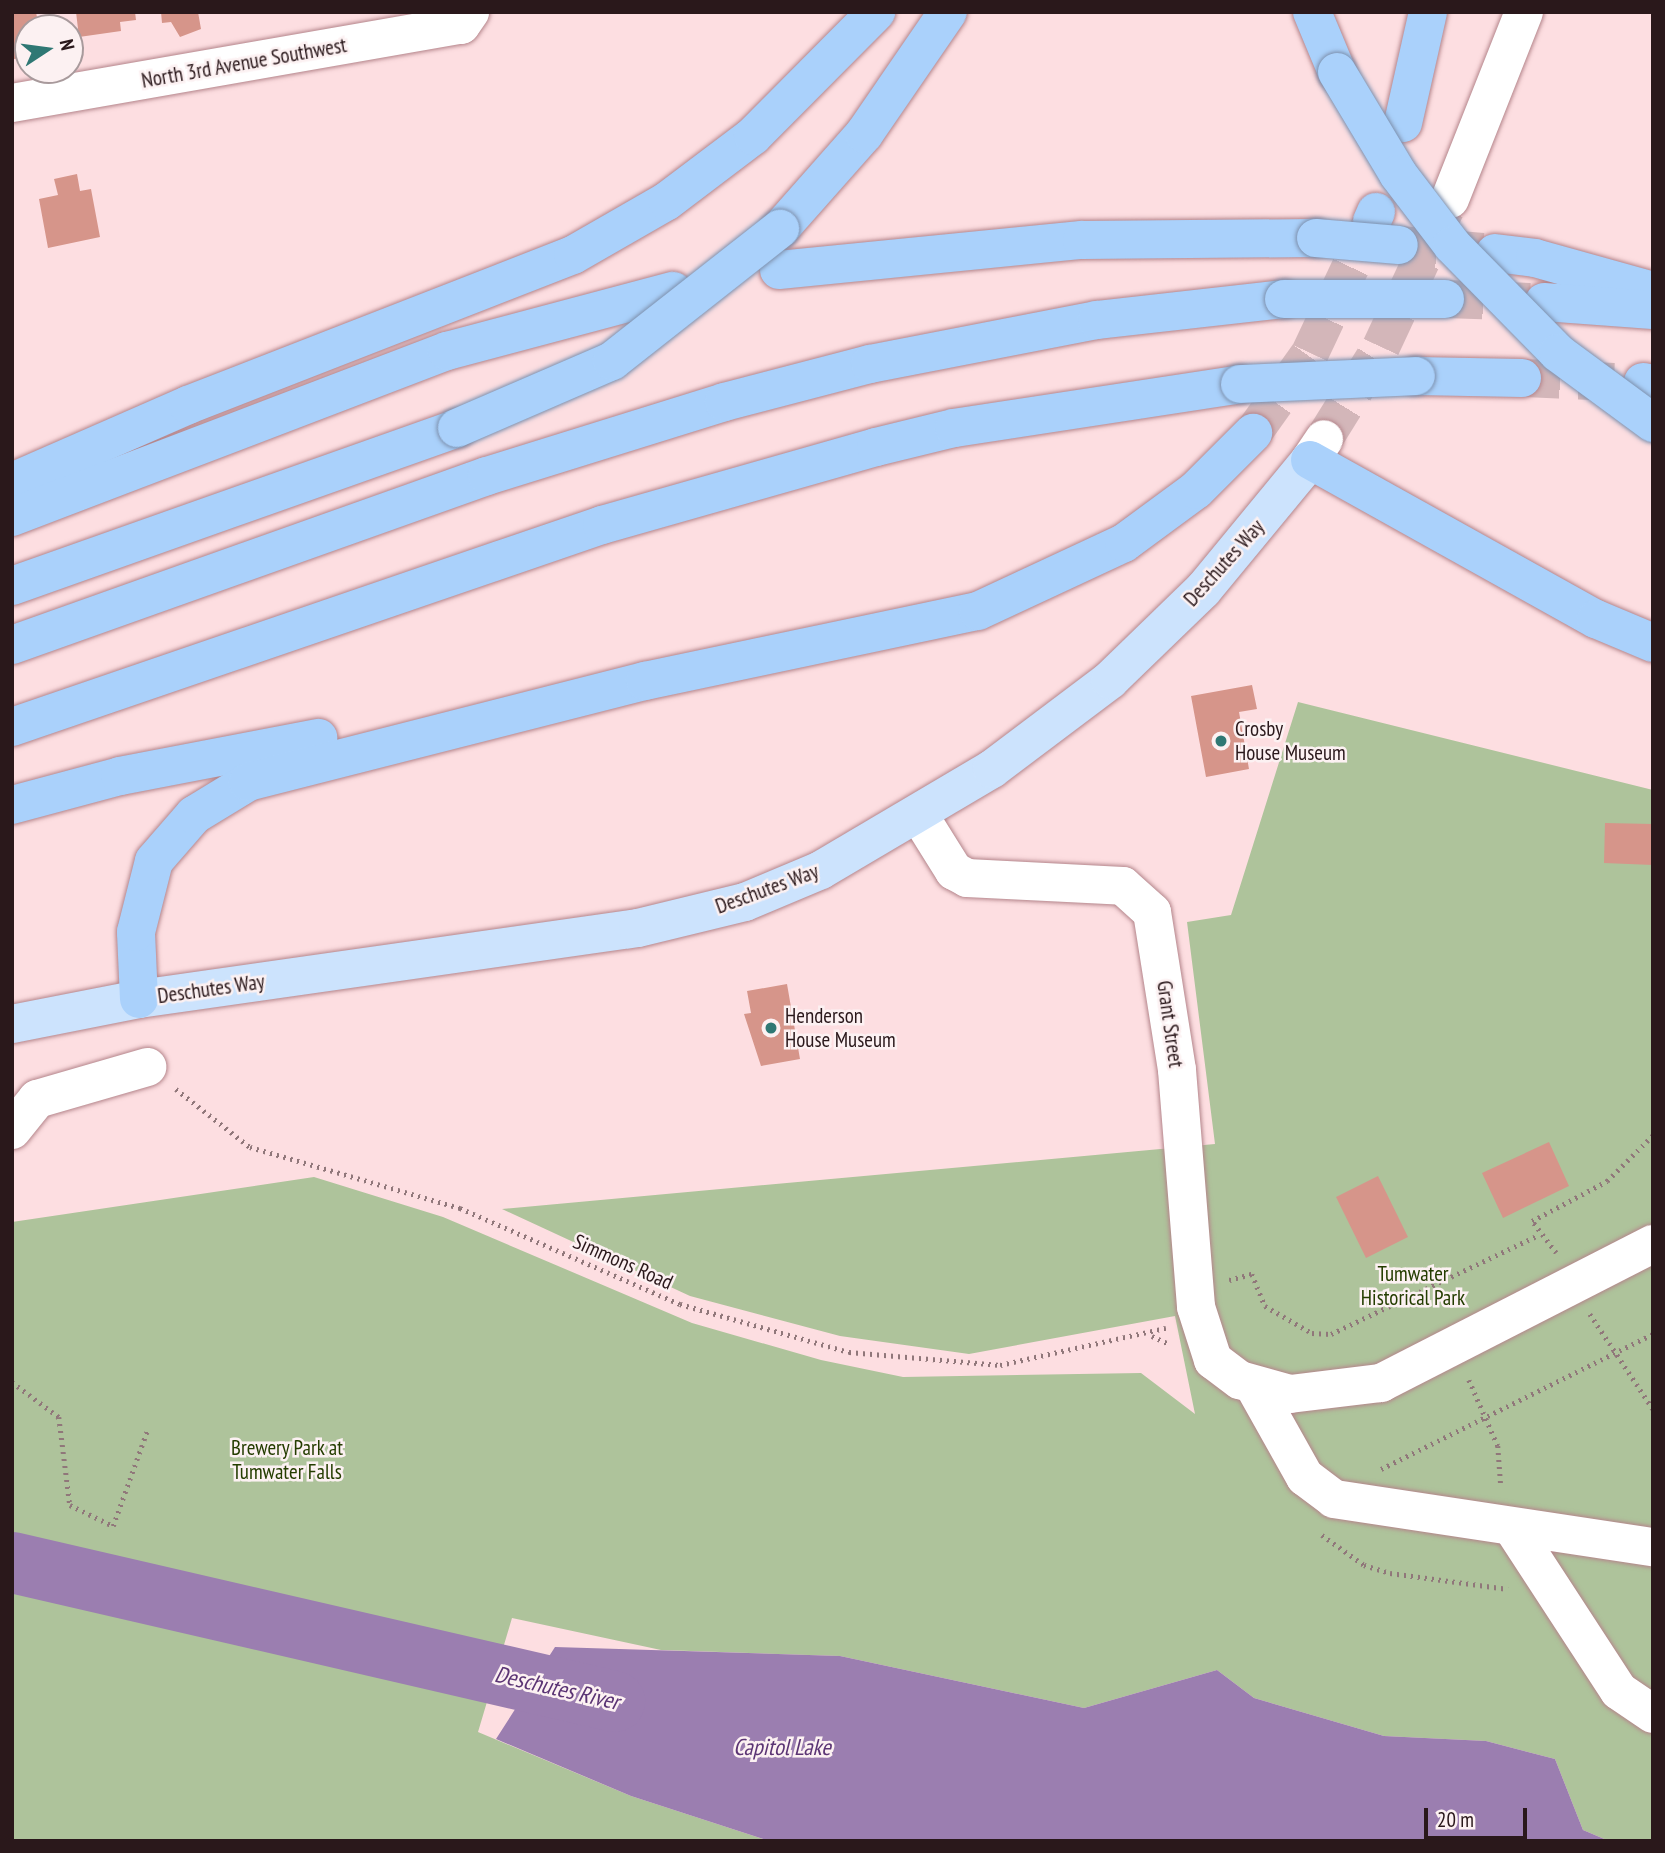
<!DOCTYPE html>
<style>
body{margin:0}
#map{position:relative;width:1665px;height:1853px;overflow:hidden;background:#fddee1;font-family:"PT Sans Narrow",sans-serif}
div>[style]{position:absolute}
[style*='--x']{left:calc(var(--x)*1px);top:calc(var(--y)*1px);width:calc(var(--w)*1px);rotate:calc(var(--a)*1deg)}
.green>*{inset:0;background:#aec39b}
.water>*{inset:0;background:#9b7eb0}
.river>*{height:61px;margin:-30.5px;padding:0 30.5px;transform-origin:30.5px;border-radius:30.5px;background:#9b7eb0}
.building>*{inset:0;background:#d6958a}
.minor-tunnel>*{height:38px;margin-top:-19px;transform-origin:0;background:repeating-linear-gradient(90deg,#d3b6b9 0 38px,transparent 0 57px)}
.highway-tunnel>*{height:38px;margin-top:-19px;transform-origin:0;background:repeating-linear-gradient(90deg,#d3b6b9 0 38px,transparent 0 57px)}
.path>*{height:4.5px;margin-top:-2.25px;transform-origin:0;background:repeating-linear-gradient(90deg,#90777a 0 2px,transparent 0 7px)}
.roads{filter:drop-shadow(0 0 2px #b4858b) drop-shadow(0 0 2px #b4858b)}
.minor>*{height:38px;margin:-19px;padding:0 19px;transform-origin:19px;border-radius:19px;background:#fff}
.major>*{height:38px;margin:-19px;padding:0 19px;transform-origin:19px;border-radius:19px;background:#cce3fd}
.highway>*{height:38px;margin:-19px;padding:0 19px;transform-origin:19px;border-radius:19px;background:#aad1fb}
.bridges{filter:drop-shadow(0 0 2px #7d90ad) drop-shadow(0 0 2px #7d90ad)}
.highway-bridge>*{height:38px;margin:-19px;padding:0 19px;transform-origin:19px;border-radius:19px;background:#aad1fb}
.dots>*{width:19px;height:19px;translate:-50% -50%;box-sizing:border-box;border:4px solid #fcf1f2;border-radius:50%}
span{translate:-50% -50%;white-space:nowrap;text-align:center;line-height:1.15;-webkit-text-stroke:5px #fcf1f2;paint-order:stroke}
.street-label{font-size:21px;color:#2a181b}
.poi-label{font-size:21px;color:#2a181b}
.left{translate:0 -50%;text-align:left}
.park-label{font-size:21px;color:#243d00}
.water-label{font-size:23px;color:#5b3474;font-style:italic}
.frame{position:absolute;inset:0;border:14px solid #2a181b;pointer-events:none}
.north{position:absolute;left:14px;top:14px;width:70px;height:70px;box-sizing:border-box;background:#fcf1f2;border:2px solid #a89a9c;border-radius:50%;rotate:77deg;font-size:19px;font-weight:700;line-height:28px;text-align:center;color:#2a181b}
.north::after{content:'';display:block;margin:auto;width:24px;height:32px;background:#2f7874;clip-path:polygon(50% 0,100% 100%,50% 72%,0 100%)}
.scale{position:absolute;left:1424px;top:1808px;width:103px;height:32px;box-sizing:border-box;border:4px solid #2a181b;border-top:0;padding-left:9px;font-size:21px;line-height:24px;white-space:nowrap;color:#2a181b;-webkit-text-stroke:5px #fcf1f2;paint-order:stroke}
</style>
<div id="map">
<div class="green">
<div style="clip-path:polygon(1298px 702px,1653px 790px,1653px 1841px,1609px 1841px,1583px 1830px,1555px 1759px,1486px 1741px,1384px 1736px,1254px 1698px,1217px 1670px,1084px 1708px,840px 1656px,661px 1650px,512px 1618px,478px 1732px,631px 1796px,769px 1841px,12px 1841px,12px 1222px,314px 1177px,443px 1217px,692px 1323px,821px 1360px,903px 1377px,1141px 1373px,1195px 1414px,1175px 1316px,969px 1354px,840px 1336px,690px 1296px,502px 1209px,1215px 1144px,1187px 922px,1231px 915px)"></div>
</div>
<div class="water">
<div style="clip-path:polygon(555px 1647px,840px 1656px,1084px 1708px,1217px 1670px,1254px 1698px,1384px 1736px,1486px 1741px,1555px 1759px,1583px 1830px,1609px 1841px,769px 1841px,631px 1796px,496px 1739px)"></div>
</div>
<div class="river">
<div style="--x:12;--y:1562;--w:618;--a:13"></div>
</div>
<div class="building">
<div style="clip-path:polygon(12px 12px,36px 12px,39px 28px,28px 28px,28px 57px,14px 59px)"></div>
<div style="clip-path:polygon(76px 12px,135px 12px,136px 20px,120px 22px,121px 31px,79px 37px)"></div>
<div style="clip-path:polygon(161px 12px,198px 12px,201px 29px,180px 37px,171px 22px,162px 23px)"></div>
<div style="clip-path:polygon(77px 174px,80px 191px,91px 189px,100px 237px,48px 248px,39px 199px,58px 195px,54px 179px)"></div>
<div style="clip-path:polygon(1252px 685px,1257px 709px,1239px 712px,1249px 769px,1206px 777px,1191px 696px)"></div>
<div style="clip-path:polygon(1605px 823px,1653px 824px,1653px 865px,1604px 863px)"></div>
<div style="clip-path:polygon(787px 984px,800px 1059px,761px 1066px,744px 1014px,751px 1013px,747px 991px)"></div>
<div style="clip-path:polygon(1549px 1142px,1569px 1186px,1503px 1218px,1482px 1173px)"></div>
<div style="clip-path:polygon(1378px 1176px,1408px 1237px,1366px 1258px,1336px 1197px)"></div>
</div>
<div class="minor-tunnel">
<div style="--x:1324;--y:439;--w:108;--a:-58.2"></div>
<div style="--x:1381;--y:347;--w:163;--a:-65"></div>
</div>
<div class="highway-tunnel">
<div style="--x:1399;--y:245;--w:84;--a:4.8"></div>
<div style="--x:1445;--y:299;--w:85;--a:2"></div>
<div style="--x:1522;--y:378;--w:92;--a:2.5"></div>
<div style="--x:1253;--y:433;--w:98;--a:-54.5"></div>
<div style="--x:1310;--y:353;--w:146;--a:-64.8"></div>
</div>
<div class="path">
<div style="--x:176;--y:1089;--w:94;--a:38.1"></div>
<div style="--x:250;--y:1147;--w:219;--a:16.2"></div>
<div style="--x:460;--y:1208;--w:240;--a:23.6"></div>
<div style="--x:680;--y:1304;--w:176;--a:15.9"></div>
<div style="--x:849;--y:1352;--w:152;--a:4.9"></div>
<div style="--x:1000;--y:1365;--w:170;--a:-12.6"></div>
<div style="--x:1556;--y:1253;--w:40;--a:-127"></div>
<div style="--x:1532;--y:1221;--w:85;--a:-28.1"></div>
<div style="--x:1607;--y:1181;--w:65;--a:-45"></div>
<div style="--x:1229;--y:1280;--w:24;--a:-15"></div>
<div style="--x:1252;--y:1274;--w:35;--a:68"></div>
<div style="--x:1265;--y:1306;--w:54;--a:29.9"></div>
<div style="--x:1312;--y:1333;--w:19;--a:3"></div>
<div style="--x:1331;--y:1334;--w:230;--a:-25.5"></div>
<div style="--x:1590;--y:1314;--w:114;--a:56.4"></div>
<div style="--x:1152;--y:1336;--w:19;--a:25"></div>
<div style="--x:1469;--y:1380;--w:72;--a:66.3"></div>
<div style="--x:1498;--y:1446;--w:41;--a:85.8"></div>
<div style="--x:12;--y:1382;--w:59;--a:36.7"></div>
<div style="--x:59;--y:1417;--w:89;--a:82.9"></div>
<div style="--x:70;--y:1505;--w:48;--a:26"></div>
<div style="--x:113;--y:1526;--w:101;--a:-70.3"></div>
<div style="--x:1381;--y:1469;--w:304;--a:-26.4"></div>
<div style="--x:1322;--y:1535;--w:52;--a:35.5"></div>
<div style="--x:1364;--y:1565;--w:27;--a:17"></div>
<div style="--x:1390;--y:1573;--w:119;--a:7.7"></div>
</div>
<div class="roads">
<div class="minor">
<div style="--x:12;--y:103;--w:456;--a:-9.9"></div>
<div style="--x:461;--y:25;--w:16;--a:-55"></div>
<div style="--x:1450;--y:199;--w:201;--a:-68.4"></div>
<div style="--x:1310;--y:460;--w:25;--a:-56"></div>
<div style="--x:919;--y:815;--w:66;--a:58"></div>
<div style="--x:954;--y:871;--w:15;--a:28"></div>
<div style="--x:967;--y:878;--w:156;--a:2.9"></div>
<div style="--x:1123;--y:886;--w:39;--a:42"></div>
<div style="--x:1152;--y:912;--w:160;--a:81"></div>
<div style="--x:1177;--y:1070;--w:238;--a:85.4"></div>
<div style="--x:1196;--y:1307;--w:56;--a:72.2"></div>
<div style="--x:1213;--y:1360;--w:34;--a:37"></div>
<div style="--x:1240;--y:1380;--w:52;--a:15.6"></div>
<div style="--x:1290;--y:1394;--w:92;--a:-6.9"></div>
<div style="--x:1381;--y:1383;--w:305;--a:-27.1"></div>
<div style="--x:12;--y:1130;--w:40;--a:-51"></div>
<div style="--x:37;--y:1099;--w:115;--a:-16.2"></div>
<div style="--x:1255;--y:1388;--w:102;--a:60.7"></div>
<div style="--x:1305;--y:1477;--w:36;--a:37"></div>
<div style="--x:1334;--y:1499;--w:323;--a:8.6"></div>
<div style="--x:1514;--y:1530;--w:192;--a:56.9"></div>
<div style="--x:1619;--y:1691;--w:41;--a:34.1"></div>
</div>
<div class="major">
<div style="--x:12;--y:1024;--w:129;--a:-11.1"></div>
<div style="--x:139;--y:999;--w:504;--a:-8.1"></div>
<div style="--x:638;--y:928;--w:110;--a:-13.7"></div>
<div style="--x:745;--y:902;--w:82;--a:-22.8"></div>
<div style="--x:821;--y:870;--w:199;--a:-30.6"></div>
<div style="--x:992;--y:769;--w:148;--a:-37"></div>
<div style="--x:1110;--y:680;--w:129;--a:-44.1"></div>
<div style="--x:1203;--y:590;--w:168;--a:-50.5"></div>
</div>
<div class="highway">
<div style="--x:1312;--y:12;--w:65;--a:67.4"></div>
<div style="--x:1403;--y:123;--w:114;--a:-77.3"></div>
<div style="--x:1372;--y:221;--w:10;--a:-66"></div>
<div style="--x:780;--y:229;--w:127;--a:-48.5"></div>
<div style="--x:864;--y:134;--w:148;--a:-55.5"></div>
<div style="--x:1495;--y:253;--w:40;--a:7.1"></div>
<div style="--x:1535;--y:258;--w:123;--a:15.6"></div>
<div style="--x:779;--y:270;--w:304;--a:-5.7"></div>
<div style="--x:1082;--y:240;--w:234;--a:-0.5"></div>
<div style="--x:1544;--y:302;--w:109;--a:4.2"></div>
<div style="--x:1416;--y:376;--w:106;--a:1.1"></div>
<div style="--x:1643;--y:382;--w:10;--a:11"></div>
<div style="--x:1310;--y:460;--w:327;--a:29.1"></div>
<div style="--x:1596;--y:619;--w:62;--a:22.8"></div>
<div style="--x:12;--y:482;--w:192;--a:-23.6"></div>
<div style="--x:188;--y:405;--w:413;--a:-21.3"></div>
<div style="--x:573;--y:255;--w:108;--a:-29.9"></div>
<div style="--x:667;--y:201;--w:108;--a:-37.1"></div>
<div style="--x:753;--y:136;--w:175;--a:-45.2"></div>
<div style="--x:12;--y:517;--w:466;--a:-20.9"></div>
<div style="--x:447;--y:351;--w:234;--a:-14.9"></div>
<div style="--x:12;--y:586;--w:472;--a:-19.5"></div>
<div style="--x:12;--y:645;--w:504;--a:-19.59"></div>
<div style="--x:487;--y:476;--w:248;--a:-17.3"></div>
<div style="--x:724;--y:402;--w:151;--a:-14.6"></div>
<div style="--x:870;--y:364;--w:231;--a:-11"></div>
<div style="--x:1097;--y:320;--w:188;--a:-6.4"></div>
<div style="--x:12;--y:727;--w:624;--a:-18.9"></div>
<div style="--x:602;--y:525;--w:285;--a:-15.9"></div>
<div style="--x:876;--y:447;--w:80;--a:-13.7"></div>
<div style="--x:954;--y:428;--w:289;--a:-8.7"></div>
<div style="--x:12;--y:805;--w:112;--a:-15"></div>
<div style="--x:120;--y:776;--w:202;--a:-10.9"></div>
<div style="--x:139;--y:999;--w:67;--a:-92.6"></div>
<div style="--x:136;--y:932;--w:73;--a:-75.8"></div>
<div style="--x:154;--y:861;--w:61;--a:-49"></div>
<div style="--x:194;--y:815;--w:63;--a:-31.4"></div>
<div style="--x:248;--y:782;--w:410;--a:-14.3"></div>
<div style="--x:645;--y:681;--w:340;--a:-11.9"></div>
<div style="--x:978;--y:611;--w:161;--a:-25"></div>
<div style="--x:1124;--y:543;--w:89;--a:-36.4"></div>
<div style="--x:1196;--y:490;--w:81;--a:-45"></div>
</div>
</div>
<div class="bridges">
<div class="highway-bridge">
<div style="--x:1337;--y:72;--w:119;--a:59.1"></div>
<div style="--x:1398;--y:174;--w:89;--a:52.7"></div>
<div style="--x:1452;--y:245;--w:151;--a:45.5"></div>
<div style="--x:1558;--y:353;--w:118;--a:36.4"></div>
<div style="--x:1316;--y:238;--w:83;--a:4.8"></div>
<div style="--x:1284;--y:299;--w:161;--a:0"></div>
<div style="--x:1240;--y:384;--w:176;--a:-2.6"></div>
<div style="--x:457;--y:428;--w:169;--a:-23.4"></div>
<div style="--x:612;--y:361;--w:214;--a:-38.2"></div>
</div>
</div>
<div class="dots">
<div style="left:1221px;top:741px;background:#2f7874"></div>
<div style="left:771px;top:1028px;background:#2f7874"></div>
</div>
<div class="street-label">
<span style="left:244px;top:63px;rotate:-10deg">North 3rd Avenue Southwest</span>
<span style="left:1224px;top:563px;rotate:-48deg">Deschutes Way</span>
<span style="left:767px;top:889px;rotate:-20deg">Deschutes Way</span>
<span style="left:211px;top:989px;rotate:-8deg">Deschutes Way</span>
<span style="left:1170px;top:1024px;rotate:82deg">Grant Street</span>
<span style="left:623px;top:1262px;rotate:24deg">Simmons Road</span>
</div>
<div class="poi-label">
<span class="left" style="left:1235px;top:741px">Crosby<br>House Museum</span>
<span class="left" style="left:785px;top:1028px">Henderson<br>House Museum</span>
</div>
<div class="park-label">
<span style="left:1413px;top:1286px">Tumwater<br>Historical Park</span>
<span style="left:287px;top:1460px">Brewery Park at<br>Tumwater Falls</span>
</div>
<div class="water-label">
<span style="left:557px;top:1688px;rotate:13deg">Deschutes River</span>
<span style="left:782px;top:1747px">Capitol Lake</span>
</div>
<div class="frame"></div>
<div class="north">N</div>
<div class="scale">20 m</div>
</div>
